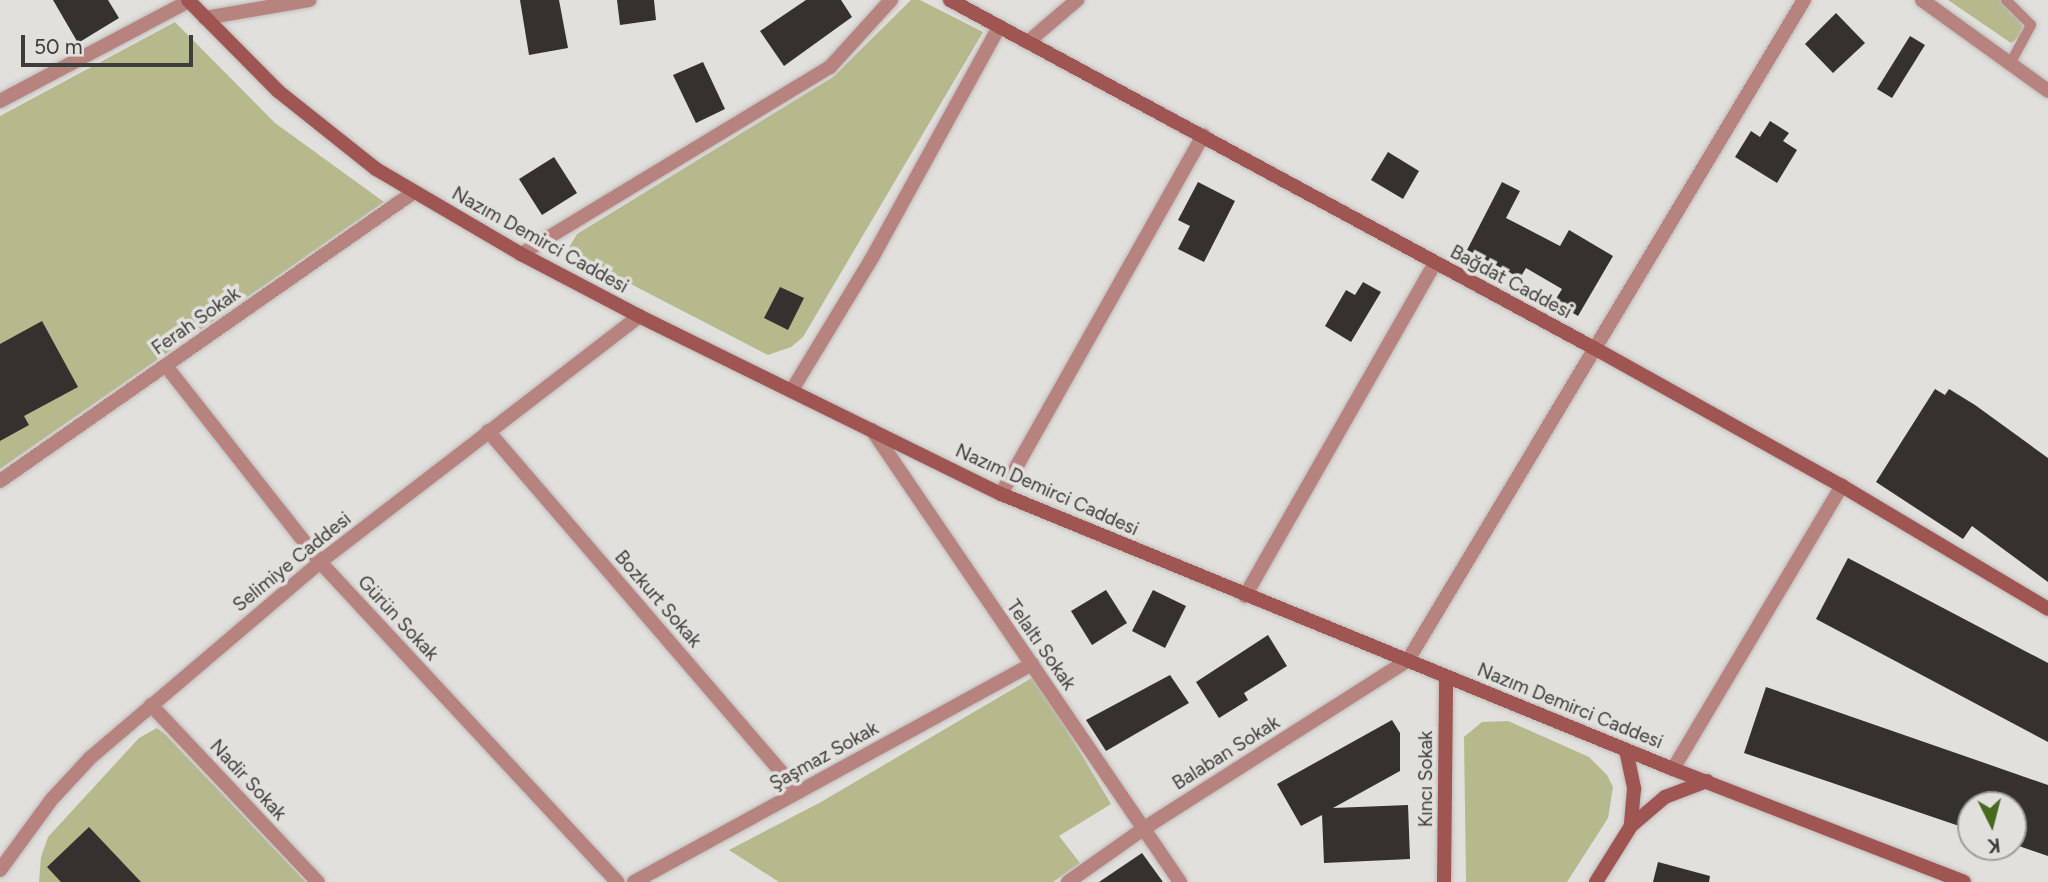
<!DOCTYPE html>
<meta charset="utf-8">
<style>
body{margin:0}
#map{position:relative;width:2048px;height:882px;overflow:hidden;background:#e2e0dd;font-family:Figtree,sans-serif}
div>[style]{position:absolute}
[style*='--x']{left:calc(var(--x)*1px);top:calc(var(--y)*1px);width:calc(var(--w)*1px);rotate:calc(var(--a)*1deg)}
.green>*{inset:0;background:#b5b98c}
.building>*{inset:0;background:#34312f}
.roads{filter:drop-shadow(0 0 2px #bebcb9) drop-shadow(0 0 2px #bebcb9)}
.service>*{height:10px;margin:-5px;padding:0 5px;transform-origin:5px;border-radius:5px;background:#b7837f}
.minor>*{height:14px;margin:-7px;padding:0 7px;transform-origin:7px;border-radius:7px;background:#b7837f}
.secondary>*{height:14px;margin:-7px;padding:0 7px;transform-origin:7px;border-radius:7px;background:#9f5551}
span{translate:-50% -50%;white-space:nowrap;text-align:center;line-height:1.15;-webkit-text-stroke:7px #e2e0dd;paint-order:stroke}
.street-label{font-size:19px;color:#3d3d3b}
.north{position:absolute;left:1957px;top:791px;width:70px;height:70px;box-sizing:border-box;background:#e2e0dd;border:2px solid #a09f9c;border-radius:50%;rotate:174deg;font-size:19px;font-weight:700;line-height:28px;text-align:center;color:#3d3d3b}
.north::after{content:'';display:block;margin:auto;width:24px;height:32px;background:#476920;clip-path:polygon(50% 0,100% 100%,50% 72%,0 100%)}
.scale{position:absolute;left:21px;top:35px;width:172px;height:32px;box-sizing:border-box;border:4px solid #3d3d3b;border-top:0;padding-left:9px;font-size:21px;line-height:24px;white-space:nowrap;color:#3d3d3b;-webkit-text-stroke:5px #e2e0dd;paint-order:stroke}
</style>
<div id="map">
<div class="green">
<div style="clip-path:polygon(911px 0,920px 0,983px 32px,803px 337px,791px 347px,768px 355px,567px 251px,577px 234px,833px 77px)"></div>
<div style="clip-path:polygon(1948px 0,2000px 0,2017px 14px,2023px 27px,2019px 37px,2011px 43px)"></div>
<div style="clip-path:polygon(175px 22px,275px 123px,384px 202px,0 469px,0 116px)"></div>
<div style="clip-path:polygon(1035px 676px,1111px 804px,1059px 836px,1080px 863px,1053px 882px,779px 882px,729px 850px,821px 802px)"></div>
<div style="clip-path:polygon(1508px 721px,1589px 757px,1607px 775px,1613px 787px,1608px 818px,1567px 882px,1466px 882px,1464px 737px,1482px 722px)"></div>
<div style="clip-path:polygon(157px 728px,165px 734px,306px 882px,39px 882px,41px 857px,48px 837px,139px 738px)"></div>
</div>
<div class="building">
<div style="clip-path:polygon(53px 0,108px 0,119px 18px,78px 43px)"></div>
<div style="clip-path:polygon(520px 0,559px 0,568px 48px,529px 55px)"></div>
<div style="clip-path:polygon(617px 0,654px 0,656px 20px,620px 25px)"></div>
<div style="clip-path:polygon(806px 0,841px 0,852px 17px,784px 66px,760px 31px)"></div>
<div style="clip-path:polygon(1836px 13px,1865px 43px,1833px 73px,1805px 44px)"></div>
<div style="clip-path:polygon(1910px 36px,1925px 45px,1892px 98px,1877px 89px)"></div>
<div style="clip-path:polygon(703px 62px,725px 109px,696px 123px,673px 75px)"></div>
<div style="clip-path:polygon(1770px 121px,1789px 133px,1783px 141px,1797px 150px,1777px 183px,1735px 157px,1751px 131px,1760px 137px)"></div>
<div style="clip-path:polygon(1388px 152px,1419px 171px,1403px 199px,1371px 180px)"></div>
<div style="clip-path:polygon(554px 157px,577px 193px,542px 215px,519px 179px)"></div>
<div style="clip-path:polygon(1198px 182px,1235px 201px,1204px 262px,1178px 249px,1190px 226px,1178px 220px)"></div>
<div style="clip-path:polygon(1502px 182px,1520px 191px,1506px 218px,1560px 246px,1569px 230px,1613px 256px,1578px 316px,1554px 302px,1562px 289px,1526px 268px,1520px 278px,1467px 250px)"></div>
<div style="clip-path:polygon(1363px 282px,1381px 292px,1351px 342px,1325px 326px,1346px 290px,1355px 295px)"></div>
<div style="clip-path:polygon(780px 287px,804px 298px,788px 330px,764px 318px)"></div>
<div style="clip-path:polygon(42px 321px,78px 387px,24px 416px,29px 425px,0 441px,0 344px)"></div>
<div style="clip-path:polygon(1935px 389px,1945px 395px,1949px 389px,1975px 405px,2048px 458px,2048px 582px,1972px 526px,1963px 539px,1876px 482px)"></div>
<div style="clip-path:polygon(1848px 558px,2048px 663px,2048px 742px,1816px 619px)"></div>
<div style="clip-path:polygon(1106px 590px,1127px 623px,1092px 645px,1071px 611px)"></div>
<div style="clip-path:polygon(1153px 590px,1186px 606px,1165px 648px,1132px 631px)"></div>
<div style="clip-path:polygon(1268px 635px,1287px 666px,1244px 693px,1248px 700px,1219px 718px,1196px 682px)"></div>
<div style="clip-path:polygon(1170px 675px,1189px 703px,1106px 751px,1086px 720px)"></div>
<div style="clip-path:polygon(1766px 687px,2048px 785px,2048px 856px,2013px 844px,2013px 805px,1971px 805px,1971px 830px,1744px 753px)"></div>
<div style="clip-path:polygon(1392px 720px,1400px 733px,1400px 771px,1333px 808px,1408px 805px,1410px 859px,1324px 863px,1322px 815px,1301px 826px,1277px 784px)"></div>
<div style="clip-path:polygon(89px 827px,141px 882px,61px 882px,47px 867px)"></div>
<div style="clip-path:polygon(1142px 853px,1163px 882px,1099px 882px)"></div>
<div style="clip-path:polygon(1658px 862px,1710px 876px,1709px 882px,1653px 882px)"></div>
</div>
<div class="roads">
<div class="service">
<div style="--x:2006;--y:0;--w:35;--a:45"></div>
<div style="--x:2031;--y:25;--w:44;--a:118.3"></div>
</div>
<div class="minor">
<div style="--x:1922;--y:0;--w:155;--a:35.8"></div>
<div style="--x:205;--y:18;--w:106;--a:-9.8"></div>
<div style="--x:1028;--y:42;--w:65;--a:-40.6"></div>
<div style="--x:0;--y:101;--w:214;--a:-27.9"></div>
<div style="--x:521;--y:254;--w:361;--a:-31.2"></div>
<div style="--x:830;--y:67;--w:91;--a:-47.7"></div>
<div style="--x:166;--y:366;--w:249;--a:51.8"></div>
<div style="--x:320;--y:562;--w:437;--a:47.1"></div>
<div style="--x:792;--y:390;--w:154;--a:-58.8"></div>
<div style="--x:872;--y:258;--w:264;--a:-61.2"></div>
<div style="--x:872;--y:430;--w:547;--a:55.73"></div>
<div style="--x:488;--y:431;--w:476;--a:49.3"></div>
<div style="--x:0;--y:481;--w:505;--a:-34.92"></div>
<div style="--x:1001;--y:494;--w:412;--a:-60.6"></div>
<div style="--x:1245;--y:596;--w:383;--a:-60.3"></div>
<div style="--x:151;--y:705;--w:243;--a:46.7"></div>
<div style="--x:1673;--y:769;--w:330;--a:-59.2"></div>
<div style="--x:0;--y:870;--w:88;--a:-53.8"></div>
<div style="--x:52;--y:799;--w:56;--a:-47.2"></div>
<div style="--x:90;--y:758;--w:302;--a:-40.4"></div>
<div style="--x:320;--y:562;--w:403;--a:-37.6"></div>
<div style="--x:634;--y:882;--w:454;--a:-28.7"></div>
<div style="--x:1068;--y:882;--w:92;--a:-35.2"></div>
<div style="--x:1143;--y:829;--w:314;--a:-32.5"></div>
<div style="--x:1408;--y:660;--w:770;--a:-59.04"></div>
</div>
<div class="secondary">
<div style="--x:188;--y:0;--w:128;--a:45.3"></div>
<div style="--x:278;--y:91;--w:125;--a:38.5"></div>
<div style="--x:376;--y:169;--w:168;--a:30.4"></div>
<div style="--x:521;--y:254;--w:133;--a:27.7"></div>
<div style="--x:639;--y:316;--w:403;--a:26.2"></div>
<div style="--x:1001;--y:494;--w:726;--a:22.26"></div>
<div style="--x:1673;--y:769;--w:312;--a:21.2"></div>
<div style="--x:950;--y:0;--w:732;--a:28.39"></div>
<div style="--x:1594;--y:348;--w:284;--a:29.1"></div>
<div style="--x:1842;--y:486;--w:240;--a:30.8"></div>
<div style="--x:1626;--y:750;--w:40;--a:78"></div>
<div style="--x:1634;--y:789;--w:37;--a:95"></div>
<div style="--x:1444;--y:882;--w:205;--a:-89.4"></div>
<div style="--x:1596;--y:882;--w:66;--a:-58"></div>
<div style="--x:1631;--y:826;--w:45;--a:-40.5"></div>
<div style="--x:1665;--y:797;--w:45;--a:-20.9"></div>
</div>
</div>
<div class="street-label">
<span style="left:540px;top:240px;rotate:29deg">Nazım Demirci Caddesi</span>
<span style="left:1511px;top:282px;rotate:28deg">Bağdat Caddesi</span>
<span style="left:196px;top:321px;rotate:-35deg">Ferah Sokak</span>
<span style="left:1047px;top:490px;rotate:24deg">Nazım Demirci Caddesi</span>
<span style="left:292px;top:562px;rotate:-39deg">Selimiye Caddesi</span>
<span style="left:658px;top:599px;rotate:49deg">Bozkurt Sokak</span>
<span style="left:398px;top:618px;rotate:47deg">Gürün Sokak</span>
<span style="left:1041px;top:645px;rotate:55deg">Telaltı Sokak</span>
<span style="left:1570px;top:706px;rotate:22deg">Nazım Demirci Caddesi</span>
<span style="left:1226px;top:753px;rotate:-32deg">Balaban Sokak</span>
<span style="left:824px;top:756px;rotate:-29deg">Şaşmaz Sokak</span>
<span style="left:1426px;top:779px;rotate:-90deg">Kıncı Sokak</span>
<span style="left:248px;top:780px;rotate:47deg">Nadir Sokak</span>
</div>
<div class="north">K</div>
<div class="scale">50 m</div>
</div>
